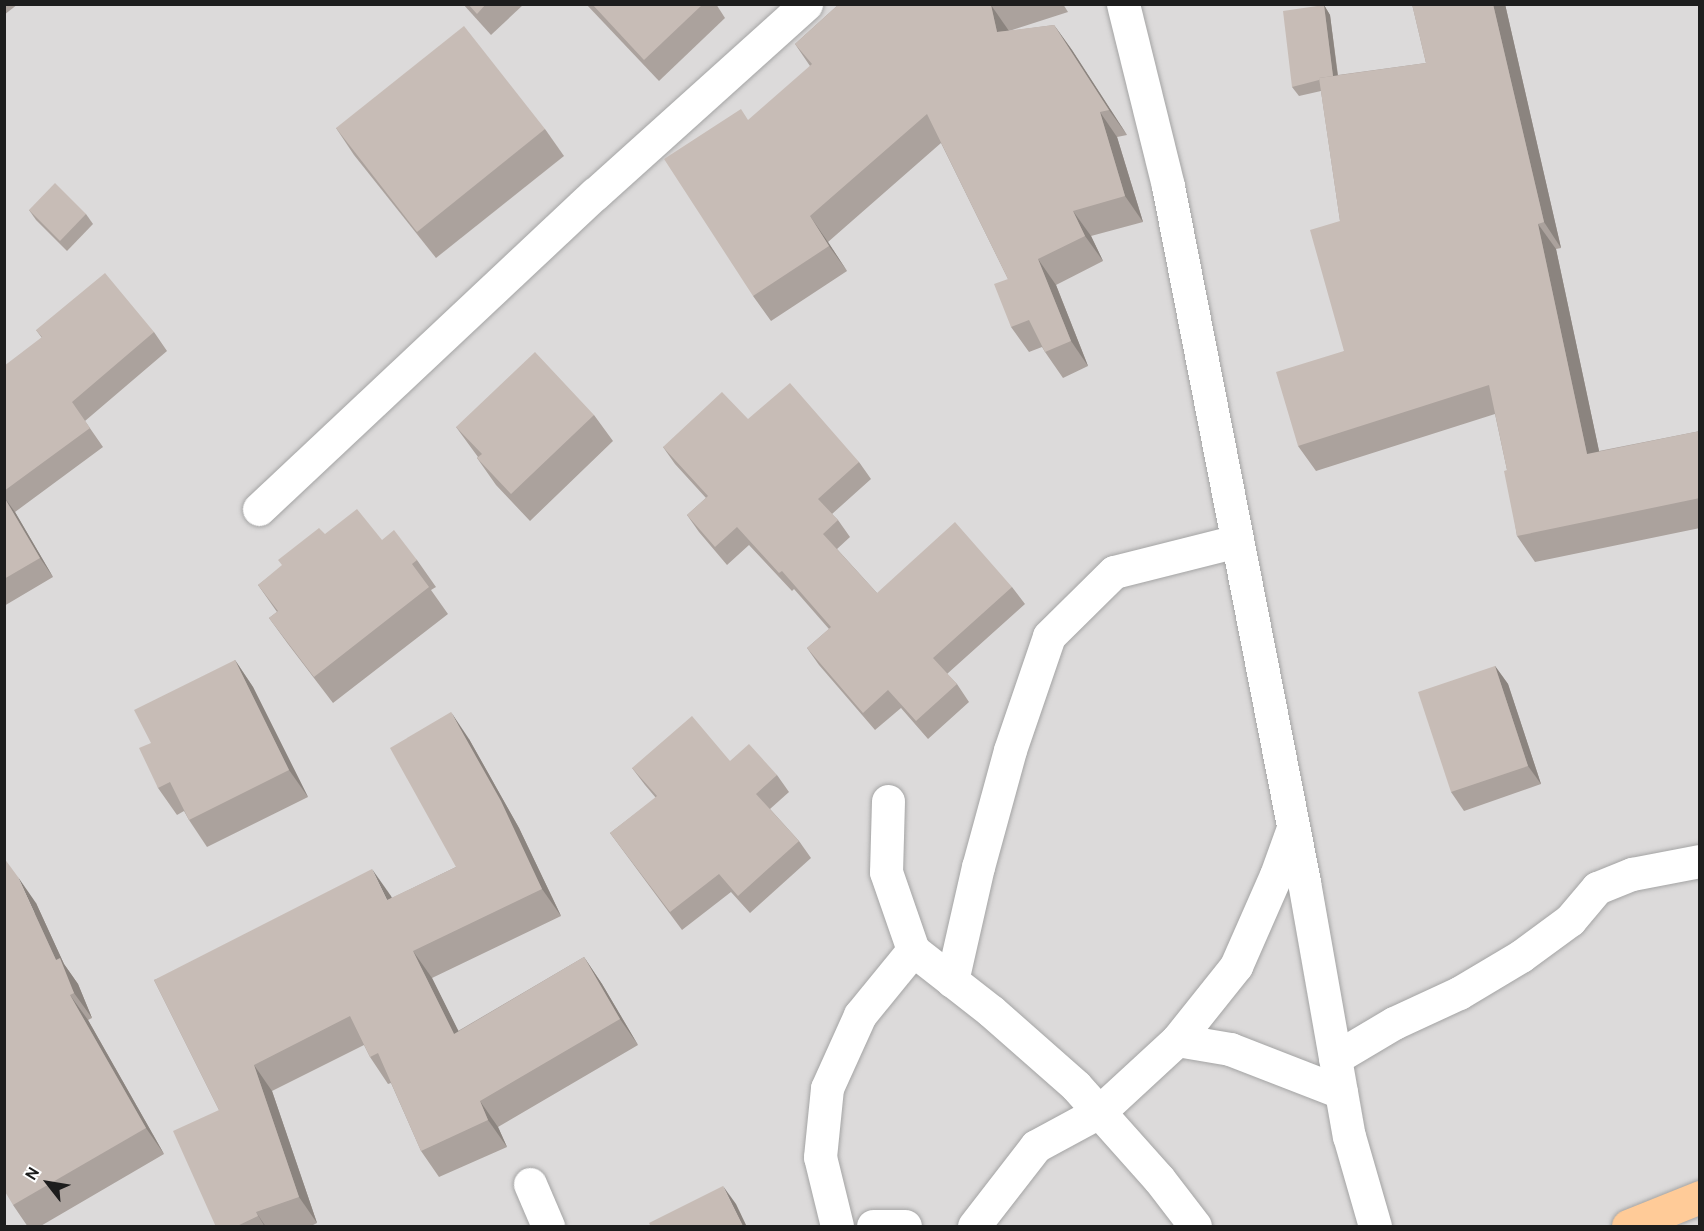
<!DOCTYPE html>
<style>
body{margin:0}
#map{position:relative;width:1704px;height:1231px;overflow:hidden;background:#efeae3;font-family:Cabin,sans-serif}
div>[style]{position:absolute}
[style*='--x']{left:calc(var(--x)*1px);top:calc(var(--y)*1px);width:calc(var(--w)*1px);rotate:calc(var(--a)*1deg)}
.residential>*{inset:0;background:#dcdada}
.roads{filter:drop-shadow(0 0 2px #a4a4a4) drop-shadow(0 0 2px #a4a4a4)}
.minor>*{height:33px;margin:-16.5px;padding:0 16.5px;transform-origin:16.5px;border-radius:16.5px;background:#fff}
.major>*{height:33px;margin:-16.5px;padding:0 16.5px;transform-origin:16.5px;border-radius:16.5px;background:#ffcb98}
.wall>*{inset:0;background:#aba29d}
.shaded-wall>*{inset:0;background:#8b847f}
.building>*{inset:0;background:#c7bcb6}
span{translate:-50% -50%;white-space:nowrap;text-align:center;line-height:1.15;-webkit-text-stroke:4.5px #fff;paint-order:stroke}
.frame{position:absolute;inset:0;border:6px solid #1d1d1d;pointer-events:none}
.north{position:absolute;left:18px;top:1153px;width:60px;height:60px;-webkit-text-stroke:4px #fff;paint-order:stroke;rotate:301deg;font-size:16px;font-weight:700;line-height:24px;text-align:center;color:#1d1d1d}
.north::after{content:'';display:block;margin:auto;width:21px;height:27px;background:#1d1d1d;clip-path:polygon(50% 0,100% 100%,50% 72%,0 100%)}
</style>
<div id="map">
<div class="residential">
<div style="clip-path:polygon(5px 5px,1699px 5px,1699px 1226px,5px 1226px)"></div>
</div>
<div class="roads">
<div class="minor">
<div style="--x:1123;--y:4;--w:187;--a:76.1"></div>
<div style="--x:1168;--y:186;--w:709;--a:78.94"></div>
<div style="--x:1304;--y:882;--w:258;--a:80"></div>
<div style="--x:1349;--y:1136;--w:94;--a:73.9"></div>
<div style="--x:259;--y:509;--w:461;--a:-43.2"></div>
<div style="--x:595;--y:194;--w:284;--a:-42"></div>
<div style="--x:888;--y:801;--w:71;--a:91.6"></div>
<div style="--x:886;--y:872;--w:83;--a:70.9"></div>
<div style="--x:913;--y:950;--w:99;--a:38"></div>
<div style="--x:991;--y:1011;--w:113;--a:41.4"></div>
<div style="--x:1076;--y:1086;--w:125;--a:48.3"></div>
<div style="--x:1159;--y:1179;--w:59;--a:52.5"></div>
<div style="--x:952;--y:981;--w:117;--a:-77.2"></div>
<div style="--x:978;--y:867;--w:121;--a:-74.7"></div>
<div style="--x:1010;--y:750;--w:120;--a:-71.1"></div>
<div style="--x:1049;--y:636;--w:91;--a:-44.6"></div>
<div style="--x:1114;--y:572;--w:127;--a:-14.1"></div>
<div style="--x:1177;--y:1040;--w:54;--a:9.6"></div>
<div style="--x:1230;--y:1049;--w:119;--a:21.2"></div>
<div style="--x:1335;--y:1058;--w:69;--a:-30.7"></div>
<div style="--x:1394;--y:1023;--w:72;--a:-24.8"></div>
<div style="--x:1459;--y:993;--w:72;--a:-30.8"></div>
<div style="--x:1521;--y:956;--w:61;--a:-36.3"></div>
<div style="--x:1570;--y:920;--w:42;--a:-49.8"></div>
<div style="--x:1597;--y:888;--w:38;--a:-22"></div>
<div style="--x:1632;--y:874;--w:69;--a:-10.8"></div>
<div style="--x:530;--y:1184;--w:46;--a:66.8"></div>
<div style="--x:837;--y:1226;--w:71;--a:-103.8"></div>
<div style="--x:820;--y:1157;--w:69;--a:-84.2"></div>
<div style="--x:827;--y:1088;--w:80;--a:-65.7"></div>
<div style="--x:860;--y:1015;--w:84;--a:-50.8"></div>
<div style="--x:873;--y:1226;--w:32;--a:0"></div>
<div style="--x:974;--y:1226;--w:101;--a:-52.2"></div>
<div style="--x:1036;--y:1146;--w:72;--a:-28.4"></div>
<div style="--x:1099;--y:1112;--w:106;--a:-42.7"></div>
<div style="--x:1177;--y:1040;--w:95;--a:-51.4"></div>
<div style="--x:1236;--y:966;--w:99;--a:-66.3"></div>
<div style="--x:1276;--y:875;--w:50;--a:-70.1"></div>
</div>
<div class="major">
<div style="--x:1628;--y:1226;--w:78;--a:-21.9"></div>
</div>
</div>
<div class="wall">
<div style="clip-path:polygon(4px 4px,18px 4px,4px 15px)"></div>
<div style="clip-path:polygon(463px 4px,524px 4px,491px 35px)"></div>
<div style="clip-path:polygon(586px 4px,716px 4px,725px 18px,659px 81px)"></div>
<div style="clip-path:polygon(839px 4px,1063px 4px,1068px 12px,1009px 31px,1054px 25px,1072px 50px,1127px 135px,1117px 137px,1143px 222px,1091px 236px,1103px 261px,1056px 285px,1088px 366px,1063px 378px,1045px 352px,1042px 347px,1029px 352px,1011px 327px,1008px 279px,941px 143px,828px 242px,847px 271px,771px 321px,753px 296px,810px 66px,795px 44px)"></div>
<div style="clip-path:polygon(1412px 4px,1505px 4px,1561px 248px,1556px 249px,1599px 451px,1700px 431px,1700px 528px,1535px 562px,1517px 536px,1507px 470px,1495px 414px,1316px 471px,1298px 446px,1344px 351px,1340px 221px,1321px 91px,1299px 96px,1292px 87px,1324px 5px,1330px 15px,1338px 75px,1426px 63px)"></div>
<div style="clip-path:polygon(336px 128px,545px 129px,564px 156px,436px 258px,354px 155px)"></div>
<div style="clip-path:polygon(29px 210px,86px 214px,93px 224px,67px 251px,36px 220px)"></div>
<div style="clip-path:polygon(36px 330px,154px 332px,167px 351px,85px 421px,103px 447px,15px 512px,53px 577px,4px 606px,4px 383px,42px 338px)"></div>
<div style="clip-path:polygon(594px 415px,613px 441px,530px 521px,496px 485px,477px 458px,478px 457px,456px 427px)"></div>
<div style="clip-path:polygon(748px 419px,859px 462px,871px 479px,832px 514px,838px 520px,850px 537px,837px 549px,877px 593px,1012px 587px,1025px 604px,947px 674px,957px 684px,969px 702px,928px 739px,901px 708px,875px 730px,819px 665px,807px 648px,829px 629px,794px 589px,792px 591px,749px 545px,727px 565px,699px 532px,687px 515px,706px 498px,675px 464px,663px 447px)"></div>
<div style="clip-path:polygon(325px 534px,382px 540px,417px 560px,436px 587px,431px 590px,448px 614px,333px 703px,288px 644px,269px 618px,277px 612px,258px 585px)"></div>
<div style="clip-path:polygon(235px 660px,253px 687px,308px 797px,207px 847px,189px 820px,184px 811px,177px 815px,158px 788px,151px 743px)"></div>
<div style="clip-path:polygon(1495px 666px,1508px 684px,1541px 784px,1464px 811px,1451px 792px)"></div>
<div style="clip-path:polygon(469px 739px,519px 828px,561px 916px,432px 978px,458px 1031px,584px 957px,602px 984px,638px 1045px,498px 1127px,507px 1147px,439px 1177px,421px 1151px,391px 1083px,388px 1084px,370px 1057px,364px 1045px,272px 1091px,317px 1223px,309px 1227px,216px 1227px,219px 1110px,154px 980px,392px 898px,456px 867px)"></div>
<div style="clip-path:polygon(730px 761px,777px 775px,789px 792px,770px 809px,799px 841px,811px 858px,750px 913px,731px 892px,682px 930px,610px 833px,656px 798px,645px 785px,632px 768px)"></div>
<div style="clip-path:polygon(36px 903px,64px 964px,78px 984px,92px 1018px,88px 1020px,164px 1154px,39px 1227px,28px 1227px,13px 1205px,6px 1104px)"></div>
</div>
<div class="shaded-wall">
<div style="clip-path:polygon(1493px 4px,1505px 4px,1561px 248px,1544px 222px)"></div>
<div style="clip-path:polygon(991px 5px,1009px 31px,997px 32px)"></div>
<div style="clip-path:polygon(1324px 5px,1330px 15px,1339px 86px,1333px 77px)"></div>
<div style="clip-path:polygon(1054px 25px,1072px 50px,1127px 135px,1109px 110px)"></div>
<div style="clip-path:polygon(1100px 112px,1117px 137px,1143px 222px,1125px 196px)"></div>
<div style="clip-path:polygon(1073px 211px,1091px 236px,1103px 261px,1085px 236px)"></div>
<div style="clip-path:polygon(810px 216px,828px 242px,847px 271px,829px 246px)"></div>
<div style="clip-path:polygon(1538px 224px,1556px 249px,1605px 479px,1587px 454px)"></div>
<div style="clip-path:polygon(1038px 259px,1056px 285px,1088px 366px,1071px 341px)"></div>
<div style="clip-path:polygon(4px 497px,15px 512px,53px 577px,40px 558px)"></div>
<div style="clip-path:polygon(235px 660px,253px 687px,308px 797px,289px 770px)"></div>
<div style="clip-path:polygon(1495px 666px,1508px 684px,1541px 784px,1528px 766px)"></div>
<div style="clip-path:polygon(451px 712px,469px 739px,519px 828px,561px 916px,542px 889px)"></div>
<div style="clip-path:polygon(372px 869px,391px 896px,406px 926px,387px 900px)"></div>
<div style="clip-path:polygon(18px 877px,36px 903px,64px 964px,78px 984px,92px 1018px,74px 993px,56px 960px)"></div>
<div style="clip-path:polygon(413px 951px,432px 978px,473px 1060px,454px 1034px)"></div>
<div style="clip-path:polygon(584px 957px,602px 984px,638px 1045px,620px 1019px)"></div>
<div style="clip-path:polygon(70px 995px,88px 1020px,164px 1154px,146px 1128px)"></div>
<div style="clip-path:polygon(254px 1065px,272px 1091px,317px 1223px,299px 1197px)"></div>
<div style="clip-path:polygon(480px 1101px,498px 1127px,507px 1147px,488px 1120px)"></div>
<div style="clip-path:polygon(723px 1186px,736px 1204px,747px 1227px,743px 1227px)"></div>
<div style="clip-path:polygon(256px 1212px,266px 1227px,265px 1227px)"></div>
</div>
<div class="building">
<div style="clip-path:polygon(468px 4px,486px 4px,477px 14px)"></div>
<div style="clip-path:polygon(592px 4px,703px 4px,644px 60px)"></div>
<div style="clip-path:polygon(839px 4px,993px 4px,991px 5px,997px 32px,1054px 25px,1109px 110px,1100px 112px,1125px 196px,1073px 211px,1085px 236px,1038px 259px,1071px 341px,1045px 352px,1029px 320px,1011px 327px,994px 284px,1008px 279px,927px 114px,810px 216px,829px 246px,753px 296px,664px 159px,741px 109px,748px 120px,812px 64px,795px 44px)"></div>
<div style="clip-path:polygon(1412px 4px,1493px 4px,1544px 222px,1538px 224px,1587px 454px,1700px 431px,1700px 498px,1517px 536px,1504px 471px,1507px 470px,1489px 385px,1298px 446px,1276px 372px,1344px 351px,1310px 230px,1340px 221px,1319px 78px,1426px 63px)"></div>
<div style="clip-path:polygon(1324px 5px,1333px 76px,1319px 78px,1319px 80px,1292px 87px,1283px 11px)"></div>
<div style="clip-path:polygon(464px 26px,545px 129px,417px 232px,336px 128px)"></div>
<div style="clip-path:polygon(55px 183px,86px 214px,60px 241px,29px 210px)"></div>
<div style="clip-path:polygon(105px 273px,154px 332px,72px 402px,90px 428px,4px 491px,4px 366px,42px 337px,36px 330px)"></div>
<div style="clip-path:polygon(535px 352px,594px 415px,511px 494px,477px 458px,482px 454px,456px 427px)"></div>
<div style="clip-path:polygon(790px 383px,859px 462px,818px 499px,838px 520px,823px 534px,877px 593px,955px 522px,1012px 587px,933px 658px,957px 684px,916px 721px,888px 690px,863px 713px,807px 648px,831px 627px,782px 571px,779px 573px,737px 527px,715px 547px,687px 515px,708px 496px,663px 447px,722px 392px,748px 419px)"></div>
<div style="clip-path:polygon(4px 497px,40px 558px,4px 579px)"></div>
<div style="clip-path:polygon(357px 509px,382px 540px,394px 530px,417px 560px,412px 564px,429px 587px,314px 677px,269px 618px,278px 611px,258px 585px,282px 565px,278px 560px,319px 528px,325px 534px)"></div>
<div style="clip-path:polygon(235px 660px,289px 770px,189px 820px,170px 782px,158px 788px,139px 748px,151px 743px,134px 710px)"></div>
<div style="clip-path:polygon(1495px 666px,1528px 766px,1451px 792px,1418px 692px)"></div>
<div style="clip-path:polygon(451px 712px,501px 801px,542px 889px,413px 951px,454px 1034px,584px 957px,620px 1019px,480px 1101px,488px 1120px,421px 1151px,378px 1053px,370px 1057px,350px 1016px,254px 1065px,299px 1197px,256px 1212px,258px 1216px,235px 1227px,216px 1227px,173px 1131px,219px 1110px,154px 980px,372px 869px,387px 900px,456px 867px,390px 748px)"></div>
<div style="clip-path:polygon(692px 716px,730px 761px,749px 744px,777px 775px,756px 794px,799px 841px,738px 896px,719px 874px,670px 912px,610px 833px,657px 796px,632px 768px)"></div>
<div style="clip-path:polygon(4px 858px,18px 877px,56px 960px,60px 958px,74px 993px,70px 995px,146px 1128px,13px 1205px,4px 1190px,4px 1105px,6px 1104px,4px 1101px)"></div>
<div style="clip-path:polygon(723px 1186px,743px 1226px,651px 1227px,649px 1223px)"></div>
</div>
<div class="frame"></div>
<div class="north">N</div>
</div>
